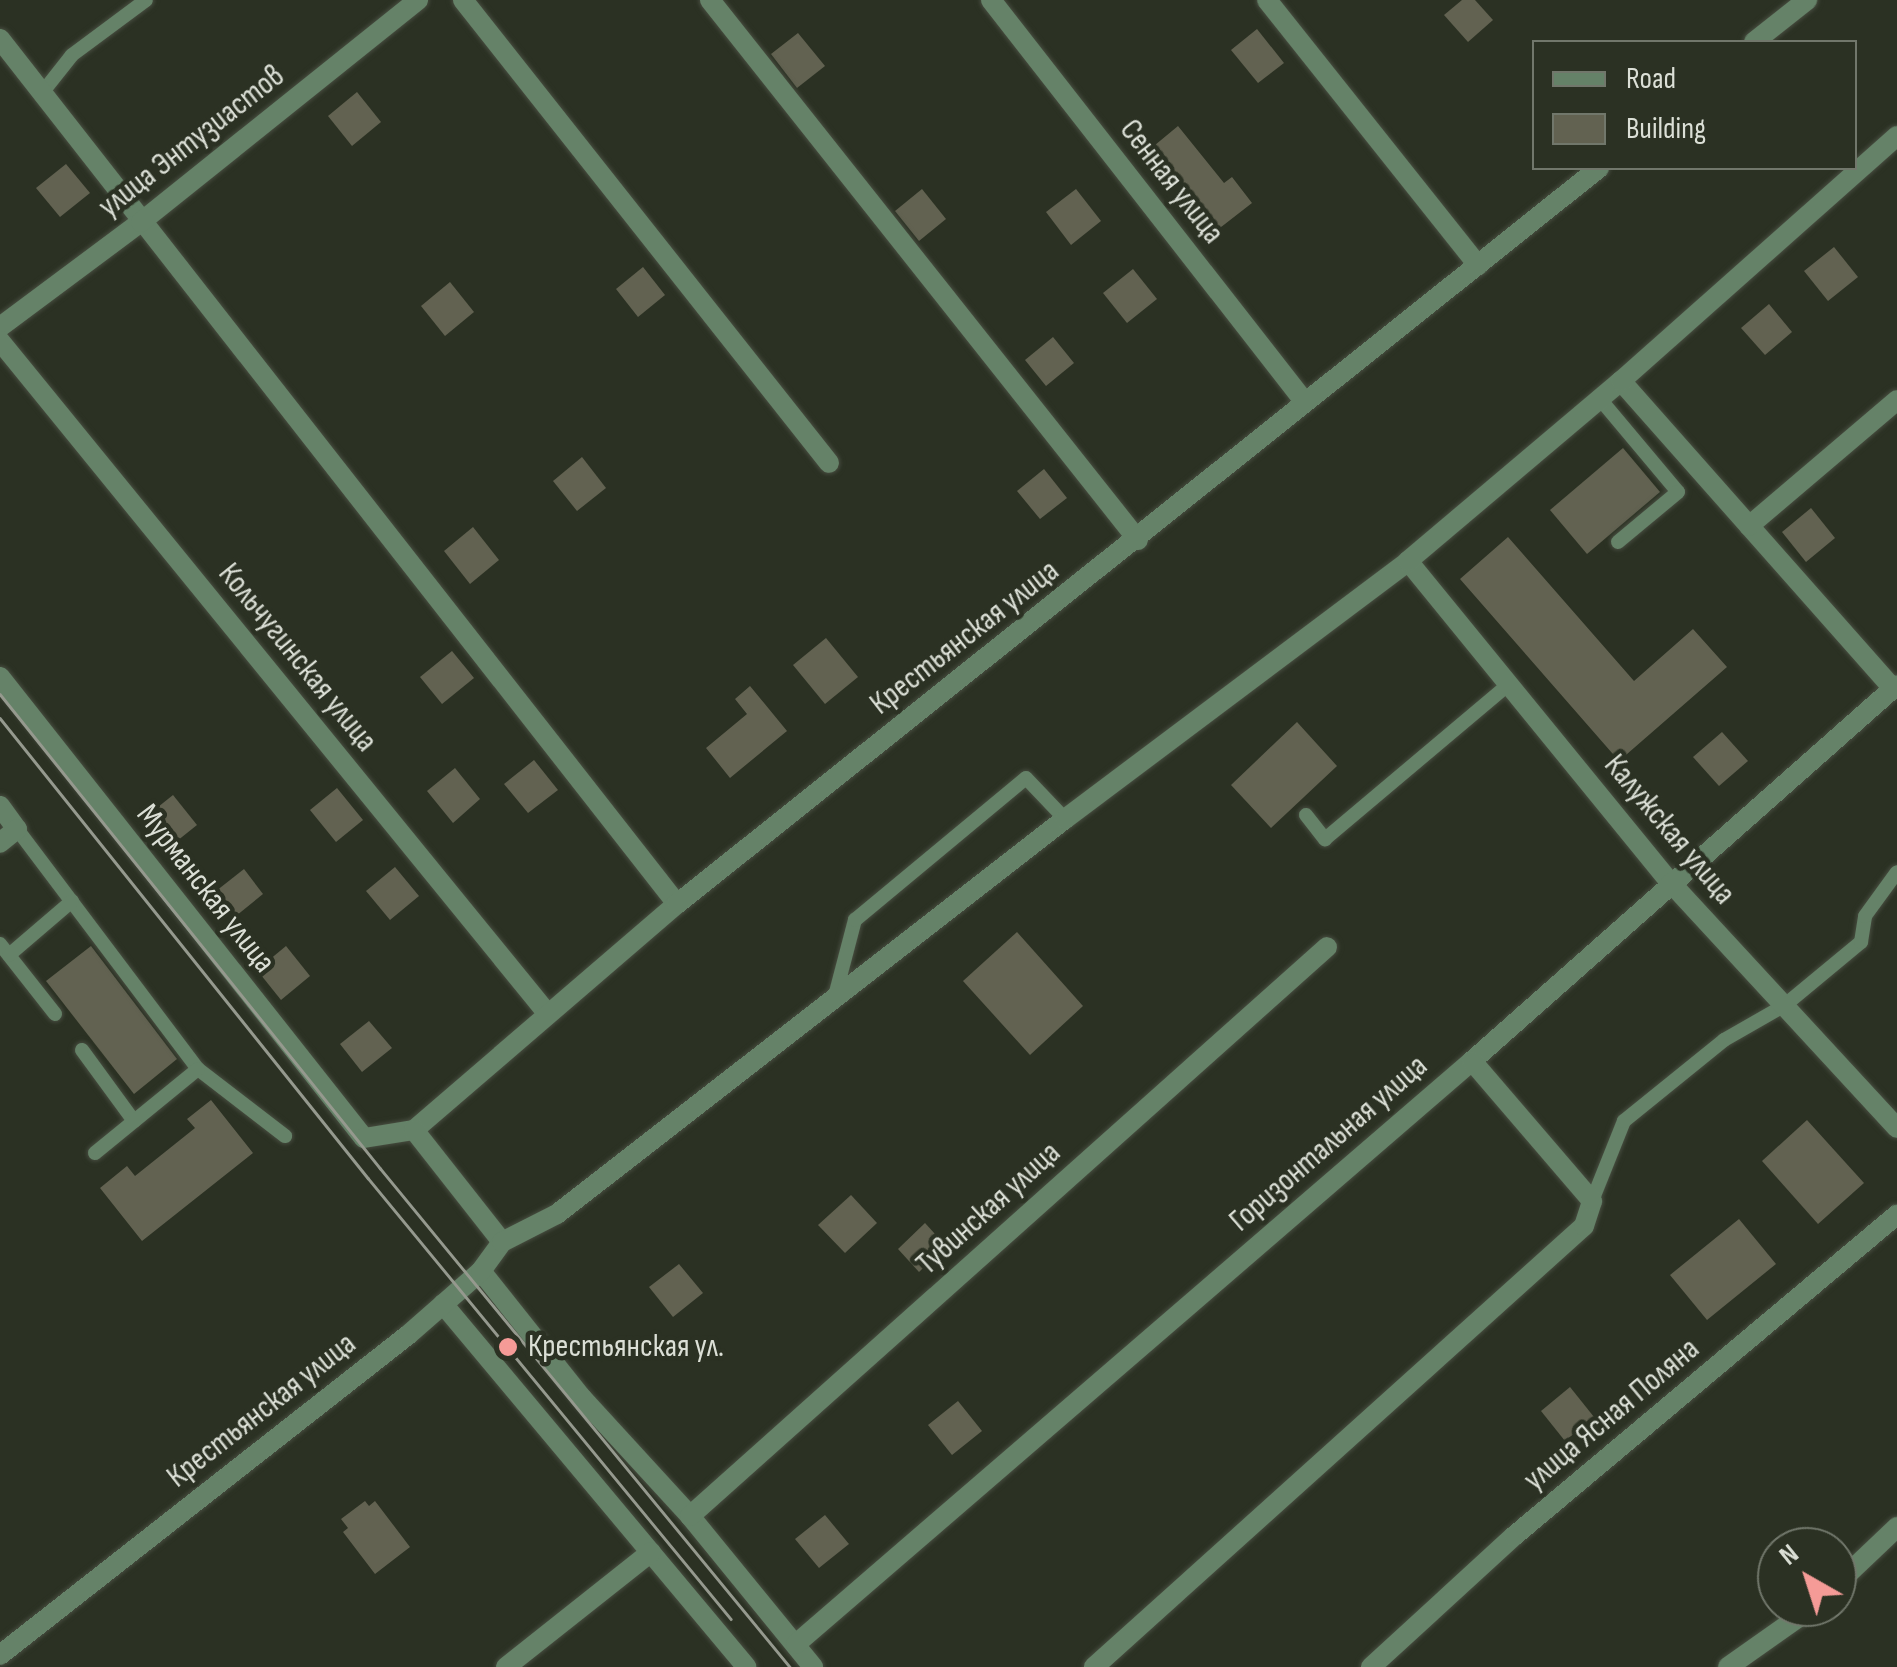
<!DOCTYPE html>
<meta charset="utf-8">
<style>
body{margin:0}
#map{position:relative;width:1897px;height:1667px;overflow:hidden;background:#2b3123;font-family:"Sofia Sans Condensed",sans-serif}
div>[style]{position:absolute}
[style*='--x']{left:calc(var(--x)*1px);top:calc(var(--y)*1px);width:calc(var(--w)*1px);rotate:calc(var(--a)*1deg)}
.building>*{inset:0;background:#626251}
.roads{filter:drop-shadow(0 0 2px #474d40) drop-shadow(0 0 2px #474d40)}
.service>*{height:14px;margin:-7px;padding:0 7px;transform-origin:7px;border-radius:7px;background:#658268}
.minor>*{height:20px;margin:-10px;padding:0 10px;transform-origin:10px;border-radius:10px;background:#658268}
.tram>*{height:2.5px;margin:-1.25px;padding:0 1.25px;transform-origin:1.25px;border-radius:1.25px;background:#95998e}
.dots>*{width:28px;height:28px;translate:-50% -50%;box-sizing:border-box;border:5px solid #2b3123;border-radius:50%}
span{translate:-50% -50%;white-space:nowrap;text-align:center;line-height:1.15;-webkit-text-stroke:9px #2b3123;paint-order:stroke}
.street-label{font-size:32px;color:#dbdfd6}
.poi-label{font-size:32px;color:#dbdfd6}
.left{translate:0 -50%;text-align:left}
.legend{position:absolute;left:1532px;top:40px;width:325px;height:130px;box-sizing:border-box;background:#2b3123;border:2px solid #71776b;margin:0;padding:12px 18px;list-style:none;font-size:30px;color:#dbdfd6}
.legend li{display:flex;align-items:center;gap:20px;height:50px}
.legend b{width:50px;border:2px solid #71776b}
.north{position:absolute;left:1757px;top:1527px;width:100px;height:100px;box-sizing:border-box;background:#2b3123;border:2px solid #71776b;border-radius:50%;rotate:321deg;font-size:28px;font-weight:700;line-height:40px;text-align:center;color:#dbdfd6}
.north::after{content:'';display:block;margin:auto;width:35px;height:45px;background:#f59b97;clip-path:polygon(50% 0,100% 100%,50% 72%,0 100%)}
</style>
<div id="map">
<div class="building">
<div style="clip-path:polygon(1462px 0,1475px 0,1493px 20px,1468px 42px,1444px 15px)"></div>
<div style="clip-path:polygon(1257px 29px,1284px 63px,1258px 83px,1231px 50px)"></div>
<div style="clip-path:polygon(798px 33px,825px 66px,797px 88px,771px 54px)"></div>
<div style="clip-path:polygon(357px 92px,381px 122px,352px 146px,328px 116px)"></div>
<div style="clip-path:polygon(1178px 126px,1224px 183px,1232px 177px,1252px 203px,1216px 231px,1149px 150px)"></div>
<div style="clip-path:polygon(66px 164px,90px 193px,60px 217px,36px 188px)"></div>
<div style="clip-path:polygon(922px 189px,946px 219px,919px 241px,895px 211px)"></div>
<div style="clip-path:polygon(1076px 189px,1101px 221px,1071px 245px,1046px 212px)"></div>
<div style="clip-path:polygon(1834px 247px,1858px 277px,1828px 301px,1804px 271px)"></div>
<div style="clip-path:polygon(643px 267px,665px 295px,638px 317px,616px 289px)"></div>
<div style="clip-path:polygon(1133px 269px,1157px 299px,1127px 323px,1103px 293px)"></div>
<div style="clip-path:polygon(450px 282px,474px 312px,445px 336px,421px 306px)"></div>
<div style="clip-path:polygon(1769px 304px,1792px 332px,1765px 355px,1741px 328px)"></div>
<div style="clip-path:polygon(1053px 337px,1074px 363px,1046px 386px,1025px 360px)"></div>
<div style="clip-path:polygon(1623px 448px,1660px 492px,1587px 554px,1550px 510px)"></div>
<div style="clip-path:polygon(582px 457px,606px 488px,577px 511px,553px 481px)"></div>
<div style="clip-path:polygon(1044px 469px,1067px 498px,1040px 519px,1017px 491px)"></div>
<div style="clip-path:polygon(1811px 508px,1835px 538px,1806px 562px,1782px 532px)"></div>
<div style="clip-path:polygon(473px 527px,499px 560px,470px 584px,444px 551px)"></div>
<div style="clip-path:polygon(1508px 537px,1634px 681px,1693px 629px,1727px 667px,1619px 761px,1460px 579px)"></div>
<div style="clip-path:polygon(826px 638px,858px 677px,825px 704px,793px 665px)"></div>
<div style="clip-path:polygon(452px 651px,474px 678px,442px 704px,420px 677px)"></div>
<div style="clip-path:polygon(750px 686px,787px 731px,730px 778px,706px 748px,747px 714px,735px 699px)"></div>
<div style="clip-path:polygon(1297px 722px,1337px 766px,1271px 828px,1231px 785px)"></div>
<div style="clip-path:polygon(1722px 732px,1748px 761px,1719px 786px,1693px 757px)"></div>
<div style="clip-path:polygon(534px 760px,558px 790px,528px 813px,504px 784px)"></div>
<div style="clip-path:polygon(455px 768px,480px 799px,453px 823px,427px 791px)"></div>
<div style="clip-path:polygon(337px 788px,363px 820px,336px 842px,310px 810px)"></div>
<div style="clip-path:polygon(173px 795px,197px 825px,167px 849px,143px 819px)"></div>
<div style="clip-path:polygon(395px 867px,419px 896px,390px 920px,366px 891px)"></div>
<div style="clip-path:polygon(244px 869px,263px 894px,231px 920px,211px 895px)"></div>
<div style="clip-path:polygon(1017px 932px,1083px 1006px,1030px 1055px,963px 981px)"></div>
<div style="clip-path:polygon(91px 946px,177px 1059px,134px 1094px,46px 981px)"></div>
<div style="clip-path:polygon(286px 946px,310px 976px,281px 1000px,257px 970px)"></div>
<div style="clip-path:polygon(369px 1021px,392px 1048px,362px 1072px,340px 1044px)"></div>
<div style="clip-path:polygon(211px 1100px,253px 1153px,142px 1241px,100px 1188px,127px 1166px,135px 1176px,195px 1128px,187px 1119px)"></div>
<div style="clip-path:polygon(1807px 1120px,1864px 1183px,1818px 1224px,1762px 1161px)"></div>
<div style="clip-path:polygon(851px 1195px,877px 1223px,845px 1253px,818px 1225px)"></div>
<div style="clip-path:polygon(1739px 1219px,1776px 1264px,1707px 1320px,1670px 1275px)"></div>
<div style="clip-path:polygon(925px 1223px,946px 1246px,919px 1272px,898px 1249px)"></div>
<div style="clip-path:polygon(679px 1264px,703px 1293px,673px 1317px,649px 1287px)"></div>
<div style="clip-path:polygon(1570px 1387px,1594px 1417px,1565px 1441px,1541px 1411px)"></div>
<div style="clip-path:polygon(958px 1401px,982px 1431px,952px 1455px,928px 1425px)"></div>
<div style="clip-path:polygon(365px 1501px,369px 1506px,375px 1501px,410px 1547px,375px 1574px,343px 1532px,348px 1528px,341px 1519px)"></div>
<div style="clip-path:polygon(825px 1515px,849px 1544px,819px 1568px,795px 1539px)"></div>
</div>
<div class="roads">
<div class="service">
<div style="--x:42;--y:93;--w:48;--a:-51.7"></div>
<div style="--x:72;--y:55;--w:92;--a:-36.6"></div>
<div style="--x:1600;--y:399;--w:121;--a:50"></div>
<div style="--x:1678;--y:492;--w:78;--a:140.2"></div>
<div style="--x:1306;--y:815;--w:31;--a:52"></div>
<div style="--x:1325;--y:839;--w:241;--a:-40.1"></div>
<div style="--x:17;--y:829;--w:301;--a:53"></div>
<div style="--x:198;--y:1069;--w:110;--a:37.6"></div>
<div style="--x:0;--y:944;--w:89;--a:51.8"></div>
<div style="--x:9;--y:955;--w:83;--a:-40.6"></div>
<div style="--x:835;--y:996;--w:79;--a:-75.3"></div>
<div style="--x:855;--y:920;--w:222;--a:-39.7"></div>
<div style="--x:1026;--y:778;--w:57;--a:46.4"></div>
<div style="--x:82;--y:1050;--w:88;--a:53.8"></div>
<div style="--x:95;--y:1153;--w:133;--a:-39.2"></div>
<div style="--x:1592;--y:1201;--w:86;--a:-68.2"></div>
<div style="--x:1624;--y:1121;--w:129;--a:-39"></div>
<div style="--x:1724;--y:1040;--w:70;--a:-29.8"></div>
<div style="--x:1785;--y:1005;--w:99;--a:-39.7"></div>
<div style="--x:1861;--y:942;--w:26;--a:-81"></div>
<div style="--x:1865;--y:916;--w:54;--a:-54"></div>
</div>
<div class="minor">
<div style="--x:463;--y:0;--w:590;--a:51.67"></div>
<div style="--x:710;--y:0;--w:689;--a:51.6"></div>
<div style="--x:991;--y:0;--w:509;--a:52.03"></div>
<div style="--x:1267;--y:0;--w:339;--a:51.5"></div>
<div style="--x:0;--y:39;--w:1098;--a:51.95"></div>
<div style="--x:1754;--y:42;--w:68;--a:-38.4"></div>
<div style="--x:0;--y:327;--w:176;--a:-36.7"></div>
<div style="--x:141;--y:222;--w:355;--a:-38.7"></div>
<div style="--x:0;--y:341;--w:866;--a:50.85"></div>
<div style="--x:1621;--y:381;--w:410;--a:48.5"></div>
<div style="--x:1749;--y:526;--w:194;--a:-40.4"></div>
<div style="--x:1408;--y:561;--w:416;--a:50.8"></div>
<div style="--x:1671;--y:883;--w:333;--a:47.3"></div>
<div style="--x:0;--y:677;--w:587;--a:51.71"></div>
<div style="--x:364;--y:1138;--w:51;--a:-9.1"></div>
<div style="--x:414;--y:1130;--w:347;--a:-40.7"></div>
<div style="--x:677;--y:904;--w:1180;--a:-38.6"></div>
<div style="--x:0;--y:806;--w:29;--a:54"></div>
<div style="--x:17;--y:829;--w:22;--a:141"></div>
<div style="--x:414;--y:1130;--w:142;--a:51.8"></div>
<div style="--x:481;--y:1271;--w:162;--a:51.5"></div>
<div style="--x:582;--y:1398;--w:160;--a:47.5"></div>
<div style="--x:690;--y:1516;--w:195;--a:50.8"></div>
<div style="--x:443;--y:1304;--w:473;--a:50.1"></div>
<div style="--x:690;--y:1516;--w:854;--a:-41.77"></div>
<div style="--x:1837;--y:1584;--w:83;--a:-43.5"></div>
<div style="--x:796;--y:1644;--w:893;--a:-40.78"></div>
<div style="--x:1472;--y:1061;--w:567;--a:-41.5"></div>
<div style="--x:0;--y:1655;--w:519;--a:-38.11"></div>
<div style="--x:408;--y:1335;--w:97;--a:-41.2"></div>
<div style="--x:481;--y:1271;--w:36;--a:-54"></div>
<div style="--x:502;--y:1242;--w:62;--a:-27"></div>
<div style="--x:557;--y:1214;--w:643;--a:-37.87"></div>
<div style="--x:1065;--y:819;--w:429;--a:-36.9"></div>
<div style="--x:1408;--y:561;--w:279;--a:-40.2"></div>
<div style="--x:1621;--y:381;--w:369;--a:-41.6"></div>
<div style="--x:506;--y:1667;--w:185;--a:-38.4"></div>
<div style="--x:1094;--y:1667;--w:659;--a:-41.99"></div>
<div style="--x:1584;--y:1226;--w:26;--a:-72"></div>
<div style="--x:1592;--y:1201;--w:184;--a:-130.6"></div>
<div style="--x:1371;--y:1667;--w:194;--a:-42.5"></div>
<div style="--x:1514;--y:1536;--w:500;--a:-40"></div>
<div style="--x:1728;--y:1667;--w:104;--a:-35.2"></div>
</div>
</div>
<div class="tram">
<div style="--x:0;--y:694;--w:608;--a:51.28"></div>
<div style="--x:380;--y:1168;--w:646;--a:50.59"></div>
<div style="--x:0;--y:718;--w:589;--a:51.34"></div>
<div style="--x:368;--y:1178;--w:571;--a:50.54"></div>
</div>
<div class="dots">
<div style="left:508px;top:1347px;background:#f59b97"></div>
</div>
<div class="street-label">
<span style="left:192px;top:142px;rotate:-38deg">улица Энтузиастов</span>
<span style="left:1171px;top:182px;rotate:52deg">Сенная улица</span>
<span style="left:965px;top:638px;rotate:-38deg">Крестьянская улица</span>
<span style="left:297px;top:658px;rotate:51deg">Кольчугинская улица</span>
<span style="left:1669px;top:830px;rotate:50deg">Калужская улица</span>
<span style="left:205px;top:889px;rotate:52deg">Мурманская улица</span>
<span style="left:1329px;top:1144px;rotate:-41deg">Горизонтальная улица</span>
<span style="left:989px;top:1209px;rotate:-42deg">Тувинская улица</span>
<span style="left:262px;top:1411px;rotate:-38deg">Крестьянская улица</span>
<span style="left:1612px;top:1415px;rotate:-40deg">улица Ясная Поляна</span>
</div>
<div class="poi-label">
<span class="left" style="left:528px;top:1347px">Крестьянская ул.</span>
</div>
<ul class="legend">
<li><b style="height:12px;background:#658268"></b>Road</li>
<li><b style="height:28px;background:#626251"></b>Building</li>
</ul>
<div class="north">N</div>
</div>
